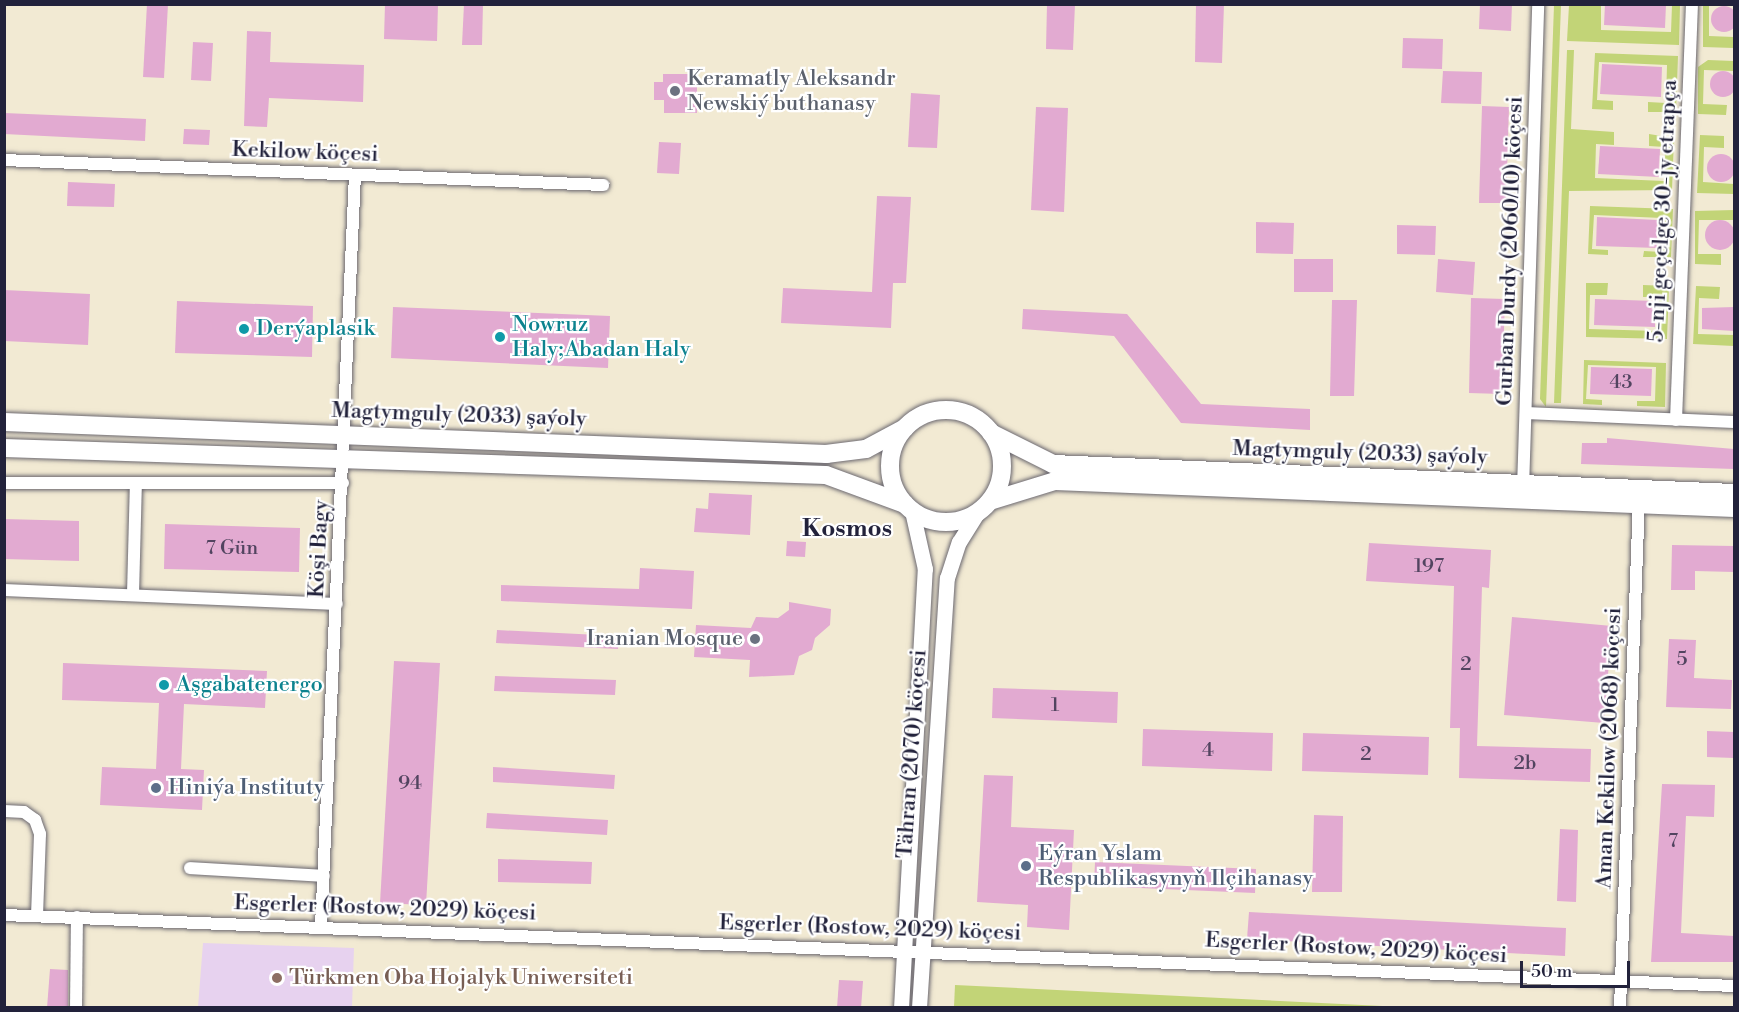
<!DOCTYPE html>
<meta charset="utf-8">
<style>
body{margin:0}
#map{position:relative;width:1739px;height:1012px;overflow:hidden;background:#f2ead3;font-family:"Libre Bodoni",serif}
div>[style]{position:absolute}
[style*='--x']{left:calc(var(--x)*1px);top:calc(var(--y)*1px);width:calc(var(--w)*1px);rotate:calc(var(--a)*1deg)}
.built>*{inset:0;background:#e7d2ef}
.green>*{inset:0;background:#c2d477}
.building>*{inset:0;background:#e2aad1}
.round{border-radius:50%}
.roads{filter:drop-shadow(0 0 2px #6b6870) drop-shadow(0 0 2px #6b6870)}
.minor>*{height:12px;margin:-6px;padding:0 6px;transform-origin:6px;border-radius:6px;background:#fff}
.tertiary>*{height:15px;margin:-7.5px;padding:0 7.5px;transform-origin:7.5px;border-radius:7.5px;background:#fff}
.secondary>*{height:18px;margin:-9px;padding:0 9px;transform-origin:9px;border-radius:9px;background:#fff}
.secondary>.ring{margin:-9px;padding:0;box-sizing:content-box;background:none;border:18px solid #fff;border-radius:50%}
.dots>*{width:16px;height:16px;translate:-50% -50%;box-sizing:border-box;border:3px solid #fff;border-radius:50%}
span{translate:-50% -50%;white-space:nowrap;text-align:center;line-height:1.15;-webkit-text-stroke:4.5px #fff;paint-order:stroke}
.number-label{font-size:20px;color:#524460}
.number-label span{-webkit-text-stroke-width:0}
.worship-label{font-size:22px;color:#5b616d}
.left{translate:0 -50%;text-align:left}
.right{translate:-100% -50%;text-align:right}
.street-label{font-size:22px;color:#22223b}
.culture-label{font-size:22px;color:#0d838f}
.service-label{font-size:22px;color:#4e5e75}
.education-label{font-size:22px;color:#785e54}
.neighbourhood-label{font-size:24px;color:#22223b;font-weight:700}
.frame{position:absolute;inset:0;border:6px solid #22223b;pointer-events:none}
.scale{position:absolute;left:1520px;top:961px;width:110px;height:27px;box-sizing:border-box;border:3px solid #22223b;border-top:0;padding-left:8px;font-size:18px;line-height:21px;white-space:nowrap;color:#22223b;-webkit-text-stroke:4px #fff;paint-order:stroke}
</style>
<div id="map">
<div class="built">
<div style="clip-path:polygon(203px 943px,354px 948px,352px 1007px,198px 1007px)"></div>
</div>
<div class="green">
<div style="clip-path:polygon(1554px 5px,1561px 5px,1546px 407px,1540px 399px)"></div>
<div style="clip-path:polygon(1569px 5px,1601px 5px,1601px 30px,1671px 32px,1672px 5px,1680px 5px,1679px 45px,1567px 41px)"></div>
<div style="clip-path:polygon(1703px 5px,1709px 5px,1709px 36px,1734px 37px,1734px 48px,1703px 47px)"></div>
<div style="clip-path:polygon(1567px 50px,1574px 50px,1571px 129px,1614px 132px,1614px 145px,1596px 144px,1595px 178px,1664px 181px,1665px 147px,1649px 146px,1649px 134px,1674px 138px,1672px 190px,1569px 191px,1561px 403px,1554px 403px)"></div>
<div style="clip-path:polygon(1595px 53px,1678px 56px,1676px 112px,1648px 112px,1648px 102px,1666px 103px,1667px 65px,1599px 62px,1597px 100px,1613px 101px,1613px 110px,1592px 109px)"></div>
<div style="clip-path:polygon(1708px 60px,1734px 61px,1734px 71px,1704px 70px,1703px 104px,1727px 105px,1726px 115px,1698px 114px,1698px 67px)"></div>
<div style="clip-path:polygon(1700px 135px,1724px 136px,1724px 148px,1704px 147px,1703px 182px,1734px 184px,1734px 194px,1697px 193px)"></div>
<div style="clip-path:polygon(1590px 206px,1673px 209px,1671px 257px,1643px 257px,1644px 251px,1661px 252px,1662px 218px,1594px 215px,1592px 249px,1608px 250px,1608px 255px,1588px 254px)"></div>
<div style="clip-path:polygon(1734px 210px,1734px 220px,1699px 220px,1698px 254px,1721px 254px,1721px 265px,1695px 264px,1695px 211px)"></div>
<div style="clip-path:polygon(1586px 283px,1608px 283px,1607px 295px,1590px 295px,1589px 329px,1658px 331px,1659px 297px,1643px 297px,1643px 285px,1669px 286px,1667px 339px,1586px 337px)"></div>
<div style="clip-path:polygon(1696px 286px,1720px 287px,1719px 299px,1699px 298px,1698px 334px,1734px 335px,1734px 346px,1693px 344px)"></div>
<div style="clip-path:polygon(1584px 360px,1666px 363px,1665px 407px,1637px 406px,1637px 401px,1655px 401px,1656px 367px,1588px 365px,1586px 399px,1602px 400px,1602px 405px,1583px 404px)"></div>
<div style="clip-path:polygon(955px 985px,1403px 1007px,954px 1007px)"></div>
</div>
<div class="building">
<div style="clip-path:polygon(147px 4px,168px 4px,164px 78px,143px 77px)"></div>
<div style="clip-path:polygon(385px 4px,438px 4px,437px 41px,384px 39px)"></div>
<div style="clip-path:polygon(464px 4px,483px 4px,482px 45px,462px 45px)"></div>
<div style="clip-path:polygon(1047px 4px,1075px 4px,1073px 50px,1046px 49px)"></div>
<div style="clip-path:polygon(1196px 4px,1224px 4px,1222px 63px,1195px 62px)"></div>
<div style="clip-path:polygon(1480px 4px,1512px 4px,1511px 31px,1479px 29px)"></div>
<div style="clip-path:polygon(1605px 4px,1666px 4px,1665px 28px,1604px 25px)"></div>
<div class="round" style="left:1711px;top:6px;width:26px;height:26px"></div>
<div style="clip-path:polygon(247px 31px,271px 32px,270px 62px,364px 65px,363px 102px,269px 98px,267px 127px,244px 126px)"></div>
<div style="clip-path:polygon(1403px 38px,1443px 39px,1442px 69px,1402px 68px)"></div>
<div style="clip-path:polygon(193px 42px,213px 43px,211px 81px,191px 80px)"></div>
<div style="clip-path:polygon(1602px 64px,1662px 67px,1661px 97px,1600px 94px)"></div>
<div class="round" style="left:1710px;top:71px;width:26px;height:26px"></div>
<div style="clip-path:polygon(1443px 71px,1482px 72px,1481px 104px,1441px 103px)"></div>
<div style="clip-path:polygon(663px 74px,697px 74px,697px 113px,664px 113px,664px 100px,654px 100px,654px 82px,663px 82px)"></div>
<div style="clip-path:polygon(911px 93px,940px 95px,937px 148px,908px 147px)"></div>
<div style="clip-path:polygon(1482px 106px,1509px 107px,1506px 203px,1479px 203px)"></div>
<div style="clip-path:polygon(1036px 107px,1068px 108px,1064px 212px,1031px 210px)"></div>
<div style="clip-path:polygon(4px 113px,146px 119px,145px 141px,4px 134px)"></div>
<div style="clip-path:polygon(184px 129px,210px 130px,209px 145px,183px 144px)"></div>
<div style="clip-path:polygon(659px 142px,681px 143px,679px 174px,657px 173px)"></div>
<div style="clip-path:polygon(1600px 146px,1660px 149px,1659px 177px,1598px 174px)"></div>
<div class="round" style="left:1707px;top:154px;width:28px;height:28px"></div>
<div style="clip-path:polygon(68px 182px,115px 184px,114px 207px,67px 206px)"></div>
<div style="clip-path:polygon(877px 196px,911px 197px,906px 283px,893px 283px,891px 328px,781px 323px,783px 288px,872px 292px)"></div>
<div style="clip-path:polygon(1597px 217px,1657px 220px,1657px 248px,1596px 246px)"></div>
<div class="round" style="left:1705px;top:220px;width:30px;height:30px"></div>
<div style="clip-path:polygon(1256px 222px,1294px 223px,1293px 254px,1256px 253px)"></div>
<div style="clip-path:polygon(1397px 225px,1436px 226px,1435px 255px,1397px 254px)"></div>
<div style="clip-path:polygon(1294px 259px,1333px 259px,1333px 292px,1294px 292px)"></div>
<div style="clip-path:polygon(1438px 259px,1475px 262px,1473px 295px,1436px 292px)"></div>
<div style="clip-path:polygon(4px 290px,90px 294px,88px 345px,4px 341px)"></div>
<div style="clip-path:polygon(1471px 298px,1505px 299px,1502px 394px,1469px 393px)"></div>
<div style="clip-path:polygon(1595px 299px,1655px 301px,1655px 327px,1594px 325px)"></div>
<div style="clip-path:polygon(1332px 300px,1357px 300px,1354px 396px,1330px 396px)"></div>
<div style="clip-path:polygon(177px 301px,313px 306px,312px 357px,175px 353px)"></div>
<div style="clip-path:polygon(393px 307px,610px 316px,608px 368px,391px 358px)"></div>
<div style="clip-path:polygon(1734px 307px,1734px 331px,1702px 329px,1702px 308px)"></div>
<div style="clip-path:polygon(1023px 309px,1127px 314px,1201px 404px,1310px 409px,1310px 430px,1181px 423px,1114px 336px,1022px 329px)"></div>
<div style="clip-path:polygon(1591px 367px,1652px 369px,1651px 396px,1590px 394px)"></div>
<div style="clip-path:polygon(1607px 438px,1734px 449px,1734px 469px,1581px 464px,1582px 443px,1607px 443px)"></div>
<div style="clip-path:polygon(709px 493px,752px 495px,750px 535px,694px 532px,696px 508px,708px 509px)"></div>
<div style="clip-path:polygon(4px 519px,79px 521px,79px 561px,4px 559px)"></div>
<div style="clip-path:polygon(165px 524px,300px 528px,299px 572px,164px 569px)"></div>
<div style="clip-path:polygon(787px 541px,806px 542px,805px 557px,786px 556px)"></div>
<div style="clip-path:polygon(1369px 543px,1491px 550px,1489px 588px,1482px 587px,1477px 746px,1591px 749px,1590px 782px,1459px 778px,1460px 728px,1450px 728px,1454px 586px,1366px 581px)"></div>
<div style="clip-path:polygon(1672px 545px,1734px 546px,1734px 572px,1695px 571px,1695px 590px,1671px 590px)"></div>
<div style="clip-path:polygon(640px 568px,694px 571px,692px 609px,501px 601px,501px 585px,639px 589px)"></div>
<div style="clip-path:polygon(789px 602px,831px 609px,830px 625px,815px 638px,812px 650px,799px 656px,794px 675px,749px 677px,750px 660px,694px 657px,696px 625px,751px 628px,756px 617px,778px 618px,789px 610px)"></div>
<div style="clip-path:polygon(1512px 617px,1612px 626px,1604px 723px,1504px 715px)"></div>
<div style="clip-path:polygon(497px 630px,619px 636px,618px 649px,496px 643px)"></div>
<div style="clip-path:polygon(1669px 639px,1696px 640px,1694px 678px,1732px 680px,1731px 709px,1666px 707px)"></div>
<div style="clip-path:polygon(394px 661px,440px 663px,426px 905px,380px 903px)"></div>
<div style="clip-path:polygon(63px 663px,267px 671px,265px 708px,184px 704px,181px 769px,204px 770px,202px 810px,100px 805px,102px 767px,156px 769px,159px 703px,62px 700px)"></div>
<div style="clip-path:polygon(495px 676px,616px 680px,615px 695px,494px 691px)"></div>
<div style="clip-path:polygon(993px 688px,1118px 692px,1117px 723px,992px 718px)"></div>
<div style="clip-path:polygon(1143px 729px,1273px 733px,1272px 771px,1142px 766px)"></div>
<div style="clip-path:polygon(1707px 731px,1734px 732px,1734px 758px,1707px 757px)"></div>
<div style="clip-path:polygon(1303px 733px,1429px 737px,1428px 775px,1302px 771px)"></div>
<div style="clip-path:polygon(493px 767px,615px 775px,614px 789px,493px 782px)"></div>
<div style="clip-path:polygon(984px 775px,1013px 776px,1011px 827px,1074px 830px,1069px 930px,1027px 927px,1028px 905px,977px 902px)"></div>
<div style="clip-path:polygon(1662px 784px,1715px 785px,1714px 817px,1686px 816px,1681px 933px,1734px 936px,1734px 962px,1651px 962px)"></div>
<div style="clip-path:polygon(487px 813px,608px 820px,607px 835px,486px 828px)"></div>
<div style="clip-path:polygon(1314px 815px,1343px 816px,1342px 892px,1312px 892px)"></div>
<div style="clip-path:polygon(1560px 829px,1578px 830px,1576px 902px,1557px 901px)"></div>
<div style="clip-path:polygon(498px 859px,592px 862px,591px 884px,498px 882px)"></div>
<div style="clip-path:polygon(1095px 862px,1256px 869px,1255px 893px,1094px 886px)"></div>
<div style="clip-path:polygon(1249px 912px,1566px 928px,1565px 956px,1247px 939px)"></div>
<div style="clip-path:polygon(50px 969px,68px 970px,68px 1008px,47px 1008px)"></div>
<div style="clip-path:polygon(839px 980px,863px 981px,861px 1008px,837px 1008px)"></div>
</div>
<div class="roads">
<div class="minor">
<div style="--x:4;--y:160;--w:600;--a:2.39"></div>
<div style="--x:1526;--y:413;--w:208;--a:2.5"></div>
<div style="--x:1676;--y:420;--w:416;--a:-87.8"></div>
<div style="--x:4;--y:483;--w:339;--a:0"></div>
<div style="--x:1523;--y:489;--w:485;--a:-88.2"></div>
<div style="--x:4;--y:590;--w:333;--a:2.4"></div>
<div style="--x:133;--y:594;--w:111;--a:-88.5"></div>
<div style="--x:4;--y:811;--w:20;--a:3"></div>
<div style="--x:24;--y:812;--w:14;--a:36"></div>
<div style="--x:35;--y:820;--w:15;--a:70"></div>
<div style="--x:40;--y:834;--w:82;--a:92.1"></div>
<div style="--x:190;--y:868;--w:134;--a:3.4"></div>
<div style="--x:4;--y:915;--w:1731;--a:2.35"></div>
<div style="--x:321;--y:926;--w:752;--a:-87.41"></div>
<div style="--x:76;--y:1008;--w:91;--a:-89.4"></div>
<div style="--x:1620;--y:1008;--w:509;--a:-87.86"></div>
</div>
<div class="tertiary">
<div style="--x:901;--y:1008;--w:440;--a:-86.9"></div>
<div style="--x:925;--y:569;--w:59;--a:-102.6"></div>
<div style="--x:919;--y:1008;--w:431;--a:-86.3"></div>
<div style="--x:947;--y:578;--w:38;--a:-72"></div>
<div style="--x:959;--y:542;--w:36;--a:-58"></div>
</div>
<div class="secondary">
<div class="ring" style="left:890px;top:410px;width:94px;height:94px"></div>
<div style="--x:4;--y:422;--w:823;--a:2.23"></div>
<div style="--x:826;--y:454;--w:40;--a:-7.1"></div>
<div style="--x:866;--y:449;--w:44;--a:-28.3"></div>
<div style="--x:991;--y:433;--w:69;--a:26.6"></div>
<div style="--x:1053;--y:464;--w:682;--a:2.44"></div>
<div style="--x:4;--y:448;--w:822;--a:1.88"></div>
<div style="--x:826;--y:475;--w:84;--a:20.2"></div>
<div style="--x:990;--y:501;--w:68;--a:-17.1"></div>
<div style="--x:1055;--y:481;--w:680;--a:2.28"></div>
</div>
</div>
<div class="dots">
<div style="left:675px;top:91px;background:#6b7280"></div>
<div style="left:244px;top:329px;background:#0f9aa8"></div>
<div style="left:500px;top:337px;background:#0f9aa8"></div>
<div style="left:755px;top:639px;background:#6b7280"></div>
<div style="left:164px;top:685px;background:#0f9aa8"></div>
<div style="left:156px;top:788px;background:#5c6f8a"></div>
<div style="left:1026px;top:866px;background:#5c6f8a"></div>
<div style="left:277px;top:978px;background:#8d6e63"></div>
</div>
<div class="number-label">
<span style="left:1621px;top:382px">43</span>
<span style="left:232px;top:548px">7 Gün</span>
<span style="left:1429px;top:566px">197</span>
<span style="left:1682px;top:659px">5</span>
<span style="left:1466px;top:664px">2</span>
<span style="left:1055px;top:705px">1</span>
<span style="left:1208px;top:750px">4</span>
<span style="left:1366px;top:754px">2</span>
<span style="left:1525px;top:763px">2b</span>
<span style="left:410px;top:783px">94</span>
<span style="left:1673px;top:841px">7</span>
</div>
<div class="worship-label">
<span class="left" style="left:687px;top:91px">Keramatly Aleksandr<br>Newskiý buthanasy</span>
<span class="right" style="left:743px;top:639px">Iranian Mosque</span>
</div>
<div class="street-label">
<span style="left:305px;top:152px;rotate:2deg">Kekilow köçesi</span>
<span style="left:1663px;top:211px;rotate:-87deg">5-nji geçelge 30-jy etrapça</span>
<span style="left:1510px;top:251px;rotate:-88deg">Gurban Durdy (2060/10) köçesi</span>
<span style="left:459px;top:415px;rotate:2deg">Magtymguly (2033) şaýoly</span>
<span style="left:1360px;top:453px;rotate:2deg">Magtymguly (2033) şaýoly</span>
<span style="left:319px;top:549px;rotate:-87deg">Köşi Bagy</span>
<span style="left:1609px;top:748px;rotate:-88deg">Aman Kekilow (2068) köçesi</span>
<span style="left:912px;top:754px;rotate:-86deg">Tähran (2070) köçesi</span>
<span style="left:385px;top:908px;rotate:2deg">Esgerler (Rostow, 2029) köçesi</span>
<span style="left:870px;top:928px;rotate:2deg">Esgerler (Rostow, 2029) köçesi</span>
<span style="left:1356px;top:948px;rotate:3deg">Esgerler (Rostow, 2029) köçesi</span>
</div>
<div class="culture-label">
<span class="left" style="left:512px;top:337px">Nowruz<br>Haly;Abadan Haly</span>
<span class="left" style="left:256px;top:329px">Derýaplasik</span>
<span class="left" style="left:176px;top:685px">Aşgabatenergo</span>
</div>
<div class="service-label">
<span class="left" style="left:168px;top:788px">Hiniýa Instituty</span>
<span class="left" style="left:1038px;top:866px">Eýran Yslam<br>Respublikasynyň Ilçihanasy</span>
</div>
<div class="education-label">
<span class="left" style="left:289px;top:978px">Türkmen Oba Hojalyk Uniwersiteti</span>
</div>
<div class="neighbourhood-label">
<span style="left:847px;top:530px">Kosmos</span>
</div>
<div class="frame"></div>
<div class="scale">50 m</div>
</div>
